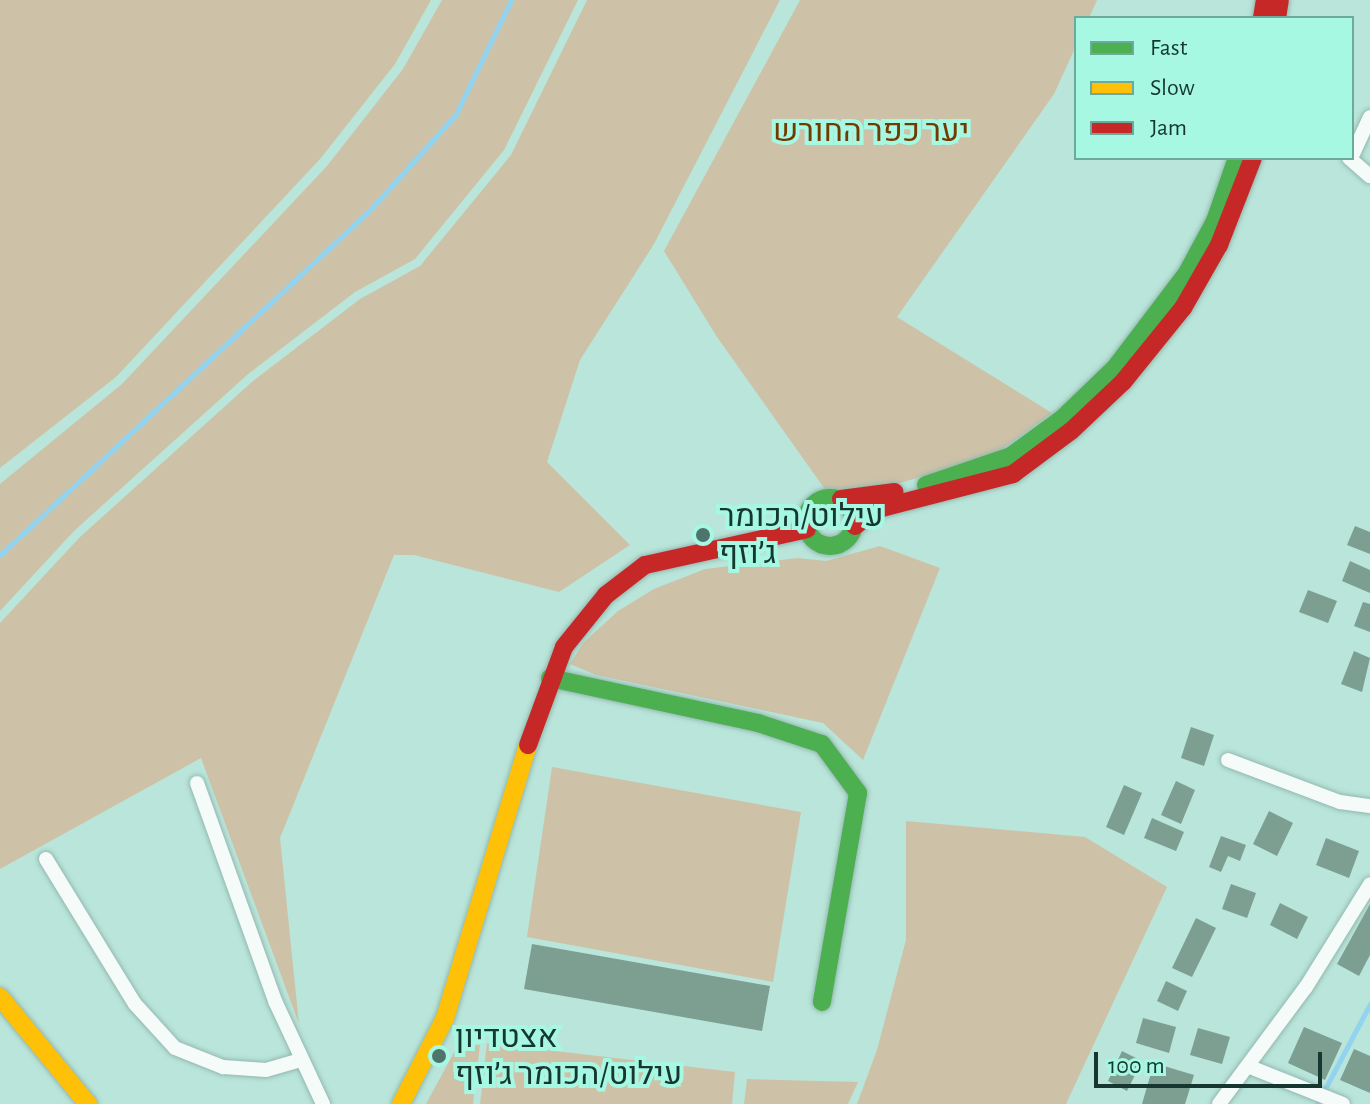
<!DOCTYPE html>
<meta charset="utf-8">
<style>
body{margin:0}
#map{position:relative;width:1370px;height:1104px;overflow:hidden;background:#b9e5da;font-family:"Alegreya Sans",Heebo,sans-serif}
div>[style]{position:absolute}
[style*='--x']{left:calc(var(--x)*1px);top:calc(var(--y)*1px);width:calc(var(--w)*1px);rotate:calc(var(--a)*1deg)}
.green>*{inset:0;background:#cdc2a7}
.stream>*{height:5px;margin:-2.5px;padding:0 2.5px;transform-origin:2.5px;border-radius:2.5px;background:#92d3ef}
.building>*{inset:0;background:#7d9f92}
.roads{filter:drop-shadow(0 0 2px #94b8af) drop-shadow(0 0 2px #94b8af)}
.street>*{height:14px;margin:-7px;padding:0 7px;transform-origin:7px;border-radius:7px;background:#f4fbf9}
.fast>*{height:18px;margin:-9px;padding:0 9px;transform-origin:9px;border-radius:9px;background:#4caf50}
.fast>.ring{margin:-9px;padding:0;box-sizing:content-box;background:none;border:18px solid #4caf50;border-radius:50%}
.slow>*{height:18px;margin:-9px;padding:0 9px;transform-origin:9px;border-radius:9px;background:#ffc107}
.jam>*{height:18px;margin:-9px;padding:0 9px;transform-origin:9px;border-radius:9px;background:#c62828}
.dots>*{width:22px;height:22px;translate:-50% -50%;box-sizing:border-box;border:4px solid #a6f8e3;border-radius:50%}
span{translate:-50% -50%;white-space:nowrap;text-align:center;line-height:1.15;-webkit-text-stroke:8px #a6f8e3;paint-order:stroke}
.park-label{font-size:32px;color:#733a00}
.poi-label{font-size:32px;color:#153730}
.left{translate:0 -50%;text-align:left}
.legend{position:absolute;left:1074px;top:16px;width:280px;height:144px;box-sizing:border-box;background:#a6f8e3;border:2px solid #6cab9b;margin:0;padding:10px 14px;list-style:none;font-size:24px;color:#153730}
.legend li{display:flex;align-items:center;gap:16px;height:40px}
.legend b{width:40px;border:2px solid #6cab9b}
.scale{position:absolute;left:1094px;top:1052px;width:228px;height:36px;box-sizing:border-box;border:4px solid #153730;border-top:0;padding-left:10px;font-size:24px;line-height:28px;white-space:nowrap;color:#153730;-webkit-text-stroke:6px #a6f8e3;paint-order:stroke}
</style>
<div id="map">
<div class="green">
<div style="clip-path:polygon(0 0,431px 0,395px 64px,320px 159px,116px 377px,0 468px)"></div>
<div style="clip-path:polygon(442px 0,578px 0,504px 150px,415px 259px,355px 292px,247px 375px,74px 531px,0 611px,0 484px,122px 384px,327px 166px,403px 69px)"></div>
<div style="clip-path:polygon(587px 0,780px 0,654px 244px,580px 360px,547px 462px,630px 545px,559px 592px,414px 555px,394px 555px,280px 838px,299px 1024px,201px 758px,0 869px,0 623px,80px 537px,253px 381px,360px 299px,420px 266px,511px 155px)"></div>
<div style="clip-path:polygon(800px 0,1097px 0,1089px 18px,1076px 18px,1076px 46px,1054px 94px,897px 317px,1052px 413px,993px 456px,834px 502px,717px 337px,664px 251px)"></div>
<div style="clip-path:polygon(880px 546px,940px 568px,863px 760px,823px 723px,596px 675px,570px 664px,583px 643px,618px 611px,654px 589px,705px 569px,798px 558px,826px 561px)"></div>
<div style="clip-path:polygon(552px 767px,801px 812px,773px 982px,527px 937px)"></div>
<div style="clip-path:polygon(906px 821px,1085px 837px,1167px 887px,1066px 1104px,857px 1104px,877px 1050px,906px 940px)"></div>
<div style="clip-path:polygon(487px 1043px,735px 1072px,732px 1104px,480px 1104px)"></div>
<div style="clip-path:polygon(458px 1045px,480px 1045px,473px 1104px,426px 1104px)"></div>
<div style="clip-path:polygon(747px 1079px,858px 1082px,848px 1104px,744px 1104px)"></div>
</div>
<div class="stream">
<div style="--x:0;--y:555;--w:506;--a:-43"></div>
<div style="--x:370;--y:210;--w:129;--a:-48.1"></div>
<div style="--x:456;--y:114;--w:127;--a:-64.2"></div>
<div style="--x:1317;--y:1104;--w:113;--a:-62.1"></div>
</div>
<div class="building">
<div style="clip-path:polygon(1355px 526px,1370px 532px,1370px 554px,1347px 545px)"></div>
<div style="clip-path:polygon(1350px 561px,1370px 570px,1370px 593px,1342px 581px)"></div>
<div style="clip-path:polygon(1308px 590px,1337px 601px,1328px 623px,1299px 612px)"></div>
<div style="clip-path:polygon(1363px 602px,1370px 604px,1370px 632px,1354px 626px)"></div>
<div style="clip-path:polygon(1354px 651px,1370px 658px,1362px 692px,1341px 684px)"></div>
<div style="clip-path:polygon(1191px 727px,1214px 735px,1204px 766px,1181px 758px)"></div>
<div style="clip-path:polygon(1176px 781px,1195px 790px,1181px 824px,1161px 815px)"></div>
<div style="clip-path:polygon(1124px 785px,1142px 793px,1124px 835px,1106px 827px)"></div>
<div style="clip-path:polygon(1269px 811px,1293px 823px,1277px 856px,1253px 844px)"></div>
<div style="clip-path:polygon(1152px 818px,1184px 832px,1176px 851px,1144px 838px)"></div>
<div style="clip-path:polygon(1221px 836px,1246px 845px,1240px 861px,1228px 856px,1221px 872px,1209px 867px)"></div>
<div style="clip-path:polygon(1326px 838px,1359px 851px,1349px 878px,1316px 865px)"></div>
<div style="clip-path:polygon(1231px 884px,1256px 893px,1247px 918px,1222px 909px)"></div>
<div style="clip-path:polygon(1280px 903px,1308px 917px,1297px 939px,1270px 925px)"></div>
<div style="clip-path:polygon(1370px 904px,1370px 955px,1359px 976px,1337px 964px)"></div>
<div style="clip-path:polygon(1196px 918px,1216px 928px,1192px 977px,1172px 968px)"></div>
<div style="clip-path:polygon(532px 944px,770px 986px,762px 1031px,524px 989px)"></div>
<div style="clip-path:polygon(1166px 981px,1187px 991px,1178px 1011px,1157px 1001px)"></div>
<div style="clip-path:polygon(1143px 1018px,1176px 1027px,1169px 1053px,1136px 1043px)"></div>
<div style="clip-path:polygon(1304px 1027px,1342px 1043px,1325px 1080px,1288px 1063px)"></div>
<div style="clip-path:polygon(1198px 1028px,1230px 1037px,1222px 1064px,1190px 1055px)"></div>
<div style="clip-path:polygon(1354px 1049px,1370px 1056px,1370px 1093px,1340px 1080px)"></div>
<div style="clip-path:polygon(1122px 1051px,1142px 1061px,1127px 1091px,1108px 1081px)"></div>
<div style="clip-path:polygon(1154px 1063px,1194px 1075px,1185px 1104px,1142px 1104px)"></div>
</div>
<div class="roads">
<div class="street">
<div style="--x:1352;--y:156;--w:43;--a:-65.2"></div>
<div style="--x:1349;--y:158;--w:28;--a:41"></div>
<div style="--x:1228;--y:760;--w:120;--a:20.6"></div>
<div style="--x:1340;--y:802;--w:30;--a:8"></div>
<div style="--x:197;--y:783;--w:232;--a:70.3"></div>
<div style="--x:275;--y:1001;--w:114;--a:65"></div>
<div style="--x:46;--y:859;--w:170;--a:58.5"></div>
<div style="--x:135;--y:1004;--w:59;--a:47.7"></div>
<div style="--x:175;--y:1048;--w:52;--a:21.6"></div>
<div style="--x:223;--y:1067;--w:43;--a:4"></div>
<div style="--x:266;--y:1070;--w:36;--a:-16"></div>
<div style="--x:1250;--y:1067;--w:100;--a:21.7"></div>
<div style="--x:1219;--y:1104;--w:146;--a:-53.4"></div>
<div style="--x:1306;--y:987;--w:121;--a:-58.1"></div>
</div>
<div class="fast">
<div style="--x:926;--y:485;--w:90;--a:-18.8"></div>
<div style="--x:1011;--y:456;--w:64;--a:-36.2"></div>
<div style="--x:1063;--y:418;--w:72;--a:-43.9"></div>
<div style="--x:1115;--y:368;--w:119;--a:-52.8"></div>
<div style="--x:1187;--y:273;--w:59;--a:-61.7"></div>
<div style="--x:1215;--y:221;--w:67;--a:-70.8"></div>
<div class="ring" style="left:806px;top:498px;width:30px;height:30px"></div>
<div style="--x:550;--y:678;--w:213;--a:12.2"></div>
<div style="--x:758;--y:723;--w:67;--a:18.2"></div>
<div style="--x:822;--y:744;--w:61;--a:53.7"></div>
<div style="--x:858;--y:793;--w:212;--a:99.8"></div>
</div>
<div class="slow">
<div style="--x:0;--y:997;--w:139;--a:50.6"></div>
<div style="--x:401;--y:1104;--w:97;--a:-62.9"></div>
<div style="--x:445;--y:1018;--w:285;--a:-73.1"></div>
</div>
<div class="jam">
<div style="--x:1262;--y:18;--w:18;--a:-81"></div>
<div style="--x:1277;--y:18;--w:18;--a:-81"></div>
<div style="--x:841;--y:499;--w:54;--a:-7.4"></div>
<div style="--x:855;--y:526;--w:25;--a:-40"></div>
<div style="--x:874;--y:510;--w:144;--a:-14.5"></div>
<div style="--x:1013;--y:474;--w:72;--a:-36.6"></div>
<div style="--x:1071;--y:431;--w:71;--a:-43.3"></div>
<div style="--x:1123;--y:382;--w:95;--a:-51"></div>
<div style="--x:1183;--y:308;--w:73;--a:-60.3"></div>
<div style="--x:1219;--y:245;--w:93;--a:-68.7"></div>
<div style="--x:528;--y:745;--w:104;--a:-69.8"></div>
<div style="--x:564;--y:647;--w:67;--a:-51.1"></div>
<div style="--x:606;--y:595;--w:49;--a:-37.6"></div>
<div style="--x:645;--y:565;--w:166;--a:-12.5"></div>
</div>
</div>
<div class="dots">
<div style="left:703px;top:535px;background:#4e746c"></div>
<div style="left:439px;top:1056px;background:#4e746c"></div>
</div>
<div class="park-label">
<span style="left:871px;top:131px">יער כפר החורש</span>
</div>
<div class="poi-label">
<span class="left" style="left:719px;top:535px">עילוט/הכומר<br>ג׳וזף</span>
<span class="left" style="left:455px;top:1056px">אצטדיון<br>עילוט/הכומר ג׳וזף</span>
</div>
<ul class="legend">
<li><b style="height:10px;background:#4caf50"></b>Fast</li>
<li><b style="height:10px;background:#ffc107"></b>Slow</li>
<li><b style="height:10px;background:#c62828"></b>Jam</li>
</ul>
<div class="scale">100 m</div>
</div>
